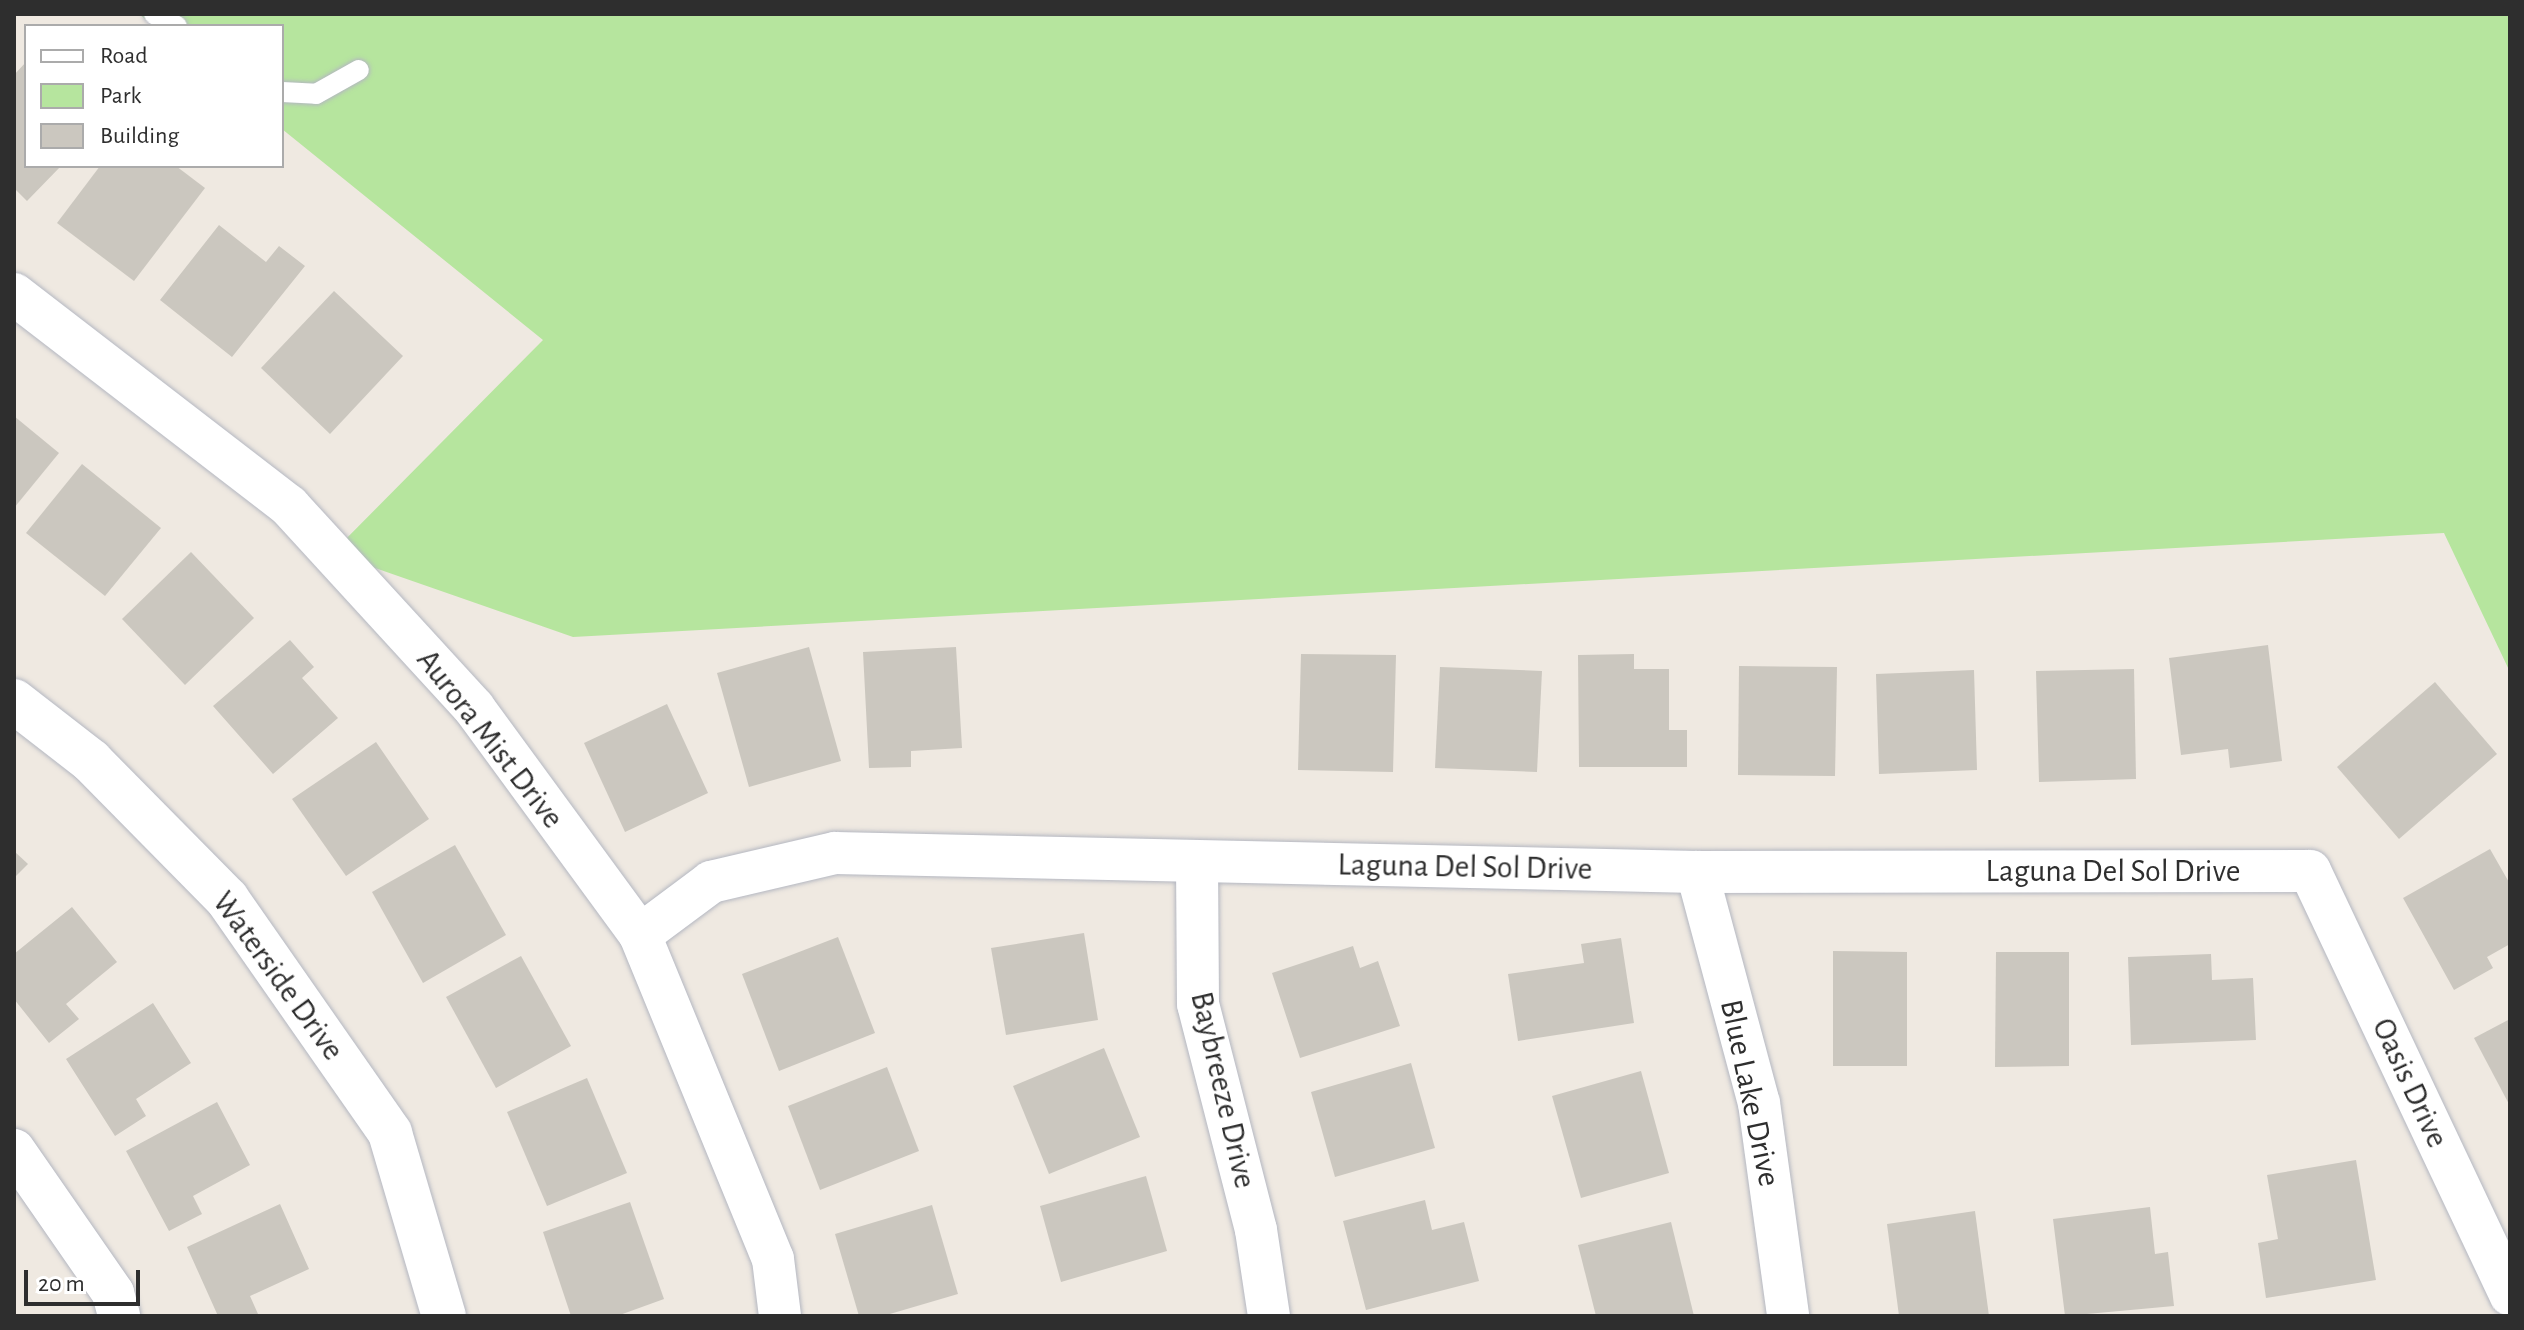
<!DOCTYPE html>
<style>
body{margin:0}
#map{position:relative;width:2524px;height:1330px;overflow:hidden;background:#efe9e1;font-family:"Alegreya Sans",sans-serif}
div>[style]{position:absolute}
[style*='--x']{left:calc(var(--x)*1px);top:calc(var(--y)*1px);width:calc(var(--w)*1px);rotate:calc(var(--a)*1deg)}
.green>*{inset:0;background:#b6e59e}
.building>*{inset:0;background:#cbc7bf}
.roads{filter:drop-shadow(0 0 2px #b4b7c1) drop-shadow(0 0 2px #b4b7c1)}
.lane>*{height:20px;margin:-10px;padding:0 10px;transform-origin:10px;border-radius:10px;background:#fff}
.street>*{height:42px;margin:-21px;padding:0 21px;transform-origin:21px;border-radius:21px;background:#fff}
.secondary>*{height:44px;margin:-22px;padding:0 22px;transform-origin:22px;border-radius:22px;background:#fff}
span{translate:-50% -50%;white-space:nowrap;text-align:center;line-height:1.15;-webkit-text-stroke:6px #fff;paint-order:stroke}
.street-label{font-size:32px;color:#2e2e2e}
.frame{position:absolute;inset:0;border:16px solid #2e2e2e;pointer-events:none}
.legend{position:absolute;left:24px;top:24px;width:260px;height:144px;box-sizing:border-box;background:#fff;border:2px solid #ababab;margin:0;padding:10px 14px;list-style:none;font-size:24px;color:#2e2e2e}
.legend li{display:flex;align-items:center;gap:16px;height:40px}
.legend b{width:40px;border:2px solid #ababab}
.scale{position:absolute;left:24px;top:1270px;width:116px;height:36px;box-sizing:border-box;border:4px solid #2e2e2e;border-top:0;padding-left:10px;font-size:24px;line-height:28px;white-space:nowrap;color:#2e2e2e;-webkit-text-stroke:6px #fff;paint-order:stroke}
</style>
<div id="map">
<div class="green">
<div style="clip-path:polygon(139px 14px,2510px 14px,2510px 672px,2444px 533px,573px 637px,332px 553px,543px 340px,282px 129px,282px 26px,154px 26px)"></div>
</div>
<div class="building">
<div style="clip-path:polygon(26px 62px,26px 166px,61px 166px,27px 201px,14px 188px,14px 75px)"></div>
<div style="clip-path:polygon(100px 166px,176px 166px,205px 188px,134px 281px,57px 223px)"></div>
<div style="clip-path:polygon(219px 225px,266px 262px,279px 246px,305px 266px,232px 357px,160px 300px)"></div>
<div style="clip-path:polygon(334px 291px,403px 356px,330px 434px,261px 368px)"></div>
<div style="clip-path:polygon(14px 416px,59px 453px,14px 508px)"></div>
<div style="clip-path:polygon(82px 464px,161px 528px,105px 596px,26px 533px)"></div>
<div style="clip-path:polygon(191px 552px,254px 618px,185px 685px,122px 619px)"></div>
<div style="clip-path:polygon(290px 640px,314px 667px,302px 678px,338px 718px,273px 774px,213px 706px)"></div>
<div style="clip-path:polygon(2268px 645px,2282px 761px,2230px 768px,2228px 749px,2181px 755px,2169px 658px)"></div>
<div style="clip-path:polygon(809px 647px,841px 761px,749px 787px,717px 673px)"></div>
<div style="clip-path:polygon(956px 647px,962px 748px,911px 751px,911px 767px,869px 768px,863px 652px)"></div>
<div style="clip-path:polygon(1301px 654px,1396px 655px,1393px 772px,1298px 770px)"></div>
<div style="clip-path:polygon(1634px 654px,1634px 669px,1669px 669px,1669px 730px,1687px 730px,1687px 767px,1579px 767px,1578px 655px)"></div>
<div style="clip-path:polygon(1739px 666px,1837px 667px,1835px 776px,1738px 775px)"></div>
<div style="clip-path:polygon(1440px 667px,1542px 671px,1537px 772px,1435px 768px)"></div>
<div style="clip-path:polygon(2134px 669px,2136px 779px,2039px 782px,2036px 671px)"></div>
<div style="clip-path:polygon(1974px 670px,1977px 770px,1879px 774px,1876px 674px)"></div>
<div style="clip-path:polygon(2435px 682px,2497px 754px,2399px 839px,2337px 767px)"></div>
<div style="clip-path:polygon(667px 704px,708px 793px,625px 832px,584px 743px)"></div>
<div style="clip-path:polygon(376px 742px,429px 819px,346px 876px,292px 799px)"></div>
<div style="clip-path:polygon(455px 845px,506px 935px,423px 983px,372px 892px)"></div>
<div style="clip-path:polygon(2490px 849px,2510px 884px,2510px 944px,2487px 957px,2493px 968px,2454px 990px,2403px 898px)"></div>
<div style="clip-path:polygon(14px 851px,28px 864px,14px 878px)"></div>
<div style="clip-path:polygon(72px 907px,117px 962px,66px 1004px,79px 1019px,49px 1043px,14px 999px,14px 954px)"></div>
<div style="clip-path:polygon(1084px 933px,1098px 1020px,1006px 1035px,991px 948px)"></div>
<div style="clip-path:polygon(838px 937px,875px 1033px,779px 1071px,742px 974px)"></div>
<div style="clip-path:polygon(1621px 938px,1634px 1023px,1518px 1041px,1508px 974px,1584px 963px,1581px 944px)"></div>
<div style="clip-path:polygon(1353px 946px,1360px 968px,1378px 961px,1400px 1026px,1300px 1058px,1272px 973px)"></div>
<div style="clip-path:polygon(1833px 951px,1907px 952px,1907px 1066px,1833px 1066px)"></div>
<div style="clip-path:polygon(1996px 952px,2069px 952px,2069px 1066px,1995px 1067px)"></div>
<div style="clip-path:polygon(2211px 954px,2212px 980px,2253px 978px,2256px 1040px,2131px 1045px,2128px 957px)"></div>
<div style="clip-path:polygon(521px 956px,571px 1046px,496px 1088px,446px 997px)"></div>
<div style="clip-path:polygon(153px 1003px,191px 1063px,136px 1099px,146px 1116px,115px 1136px,66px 1059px)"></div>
<div style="clip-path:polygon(2510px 1019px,2510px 1106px,2474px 1038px)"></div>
<div style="clip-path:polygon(1104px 1048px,1140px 1137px,1049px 1174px,1013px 1086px)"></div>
<div style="clip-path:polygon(1411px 1063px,1435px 1148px,1335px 1177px,1311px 1092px)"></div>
<div style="clip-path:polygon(887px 1067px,919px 1151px,820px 1190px,788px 1106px)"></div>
<div style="clip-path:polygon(1641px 1071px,1669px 1173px,1581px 1198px,1552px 1096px)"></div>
<div style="clip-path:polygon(587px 1078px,627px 1173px,547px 1206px,507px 1112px)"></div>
<div style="clip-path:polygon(217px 1102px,250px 1165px,193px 1196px,202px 1214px,169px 1231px,126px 1151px)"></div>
<div style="clip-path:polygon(2356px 1160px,2376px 1280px,2266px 1298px,2258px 1243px,2278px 1239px,2267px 1175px)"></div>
<div style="clip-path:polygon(1146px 1176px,1167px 1251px,1061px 1282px,1040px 1206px)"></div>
<div style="clip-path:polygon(1425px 1200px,1432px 1230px,1464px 1222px,1479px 1281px,1366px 1310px,1343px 1221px)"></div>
<div style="clip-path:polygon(630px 1202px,664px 1299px,617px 1316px,571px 1316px,543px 1232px)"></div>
<div style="clip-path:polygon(280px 1204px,309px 1269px,250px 1296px,258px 1314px,218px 1316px,187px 1247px)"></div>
<div style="clip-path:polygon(932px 1205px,958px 1294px,883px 1316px,859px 1316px,835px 1234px)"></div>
<div style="clip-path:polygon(2150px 1207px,2155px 1254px,2168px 1252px,2174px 1306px,2065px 1316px,2053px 1219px)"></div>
<div style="clip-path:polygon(1975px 1211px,1989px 1316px,1899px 1316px,1887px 1224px)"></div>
<div style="clip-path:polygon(1671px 1222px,1694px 1316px,1596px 1316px,1578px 1245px)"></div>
</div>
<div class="roads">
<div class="lane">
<div style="--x:154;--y:14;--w:26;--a:28"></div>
<div style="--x:282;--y:92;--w:34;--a:3"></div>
<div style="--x:316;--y:94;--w:49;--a:-29.2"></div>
</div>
<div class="street">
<div style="--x:14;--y:294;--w:347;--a:37.6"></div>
<div style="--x:289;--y:506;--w:274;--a:47.5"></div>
<div style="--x:474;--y:708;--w:281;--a:53.8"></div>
<div style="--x:640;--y:935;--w:350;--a:67.7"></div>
<div style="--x:773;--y:1259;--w:57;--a:83"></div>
<div style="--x:1197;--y:861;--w:143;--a:89.6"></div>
<div style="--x:1198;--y:1004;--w:233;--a:75.6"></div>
<div style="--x:1256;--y:1230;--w:87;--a:81.4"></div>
<div style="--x:1697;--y:872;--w:239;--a:75"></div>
<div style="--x:1759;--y:1103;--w:215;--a:82.2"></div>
<div style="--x:640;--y:935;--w:89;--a:-36.7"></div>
<div style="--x:711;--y:882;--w:127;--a:-13.2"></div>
<div style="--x:835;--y:853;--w:862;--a:1.26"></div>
<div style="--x:1697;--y:872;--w:613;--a:-0.09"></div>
<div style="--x:2310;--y:871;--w:469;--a:64.7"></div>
<div style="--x:14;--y:1150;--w:174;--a:55.3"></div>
<div style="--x:113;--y:1293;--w:24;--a:75"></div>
</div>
<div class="secondary">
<div style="--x:14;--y:701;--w:98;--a:37.9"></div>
<div style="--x:91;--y:761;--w:194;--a:45.4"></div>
<div style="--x:227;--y:899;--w:285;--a:55.1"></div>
<div style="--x:390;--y:1133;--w:191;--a:73.6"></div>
</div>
</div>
<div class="street-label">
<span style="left:490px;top:739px;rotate:52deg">Aurora Mist Drive</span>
<span style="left:1465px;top:867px;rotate:1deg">Laguna Del Sol Drive</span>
<span style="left:2113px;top:871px">Laguna Del Sol Drive</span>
<span style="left:278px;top:976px;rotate:54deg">Waterside Drive</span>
<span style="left:2410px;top:1083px;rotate:65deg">Oasis Drive</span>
<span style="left:1223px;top:1090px;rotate:77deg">Baybreeze Drive</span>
<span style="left:1750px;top:1093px;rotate:78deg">Blue Lake Drive</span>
</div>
<div class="frame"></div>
<ul class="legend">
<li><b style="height:10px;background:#fff"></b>Road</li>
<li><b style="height:22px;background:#b6e59e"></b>Park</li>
<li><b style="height:22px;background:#cbc7bf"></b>Building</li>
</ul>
<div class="scale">20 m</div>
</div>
